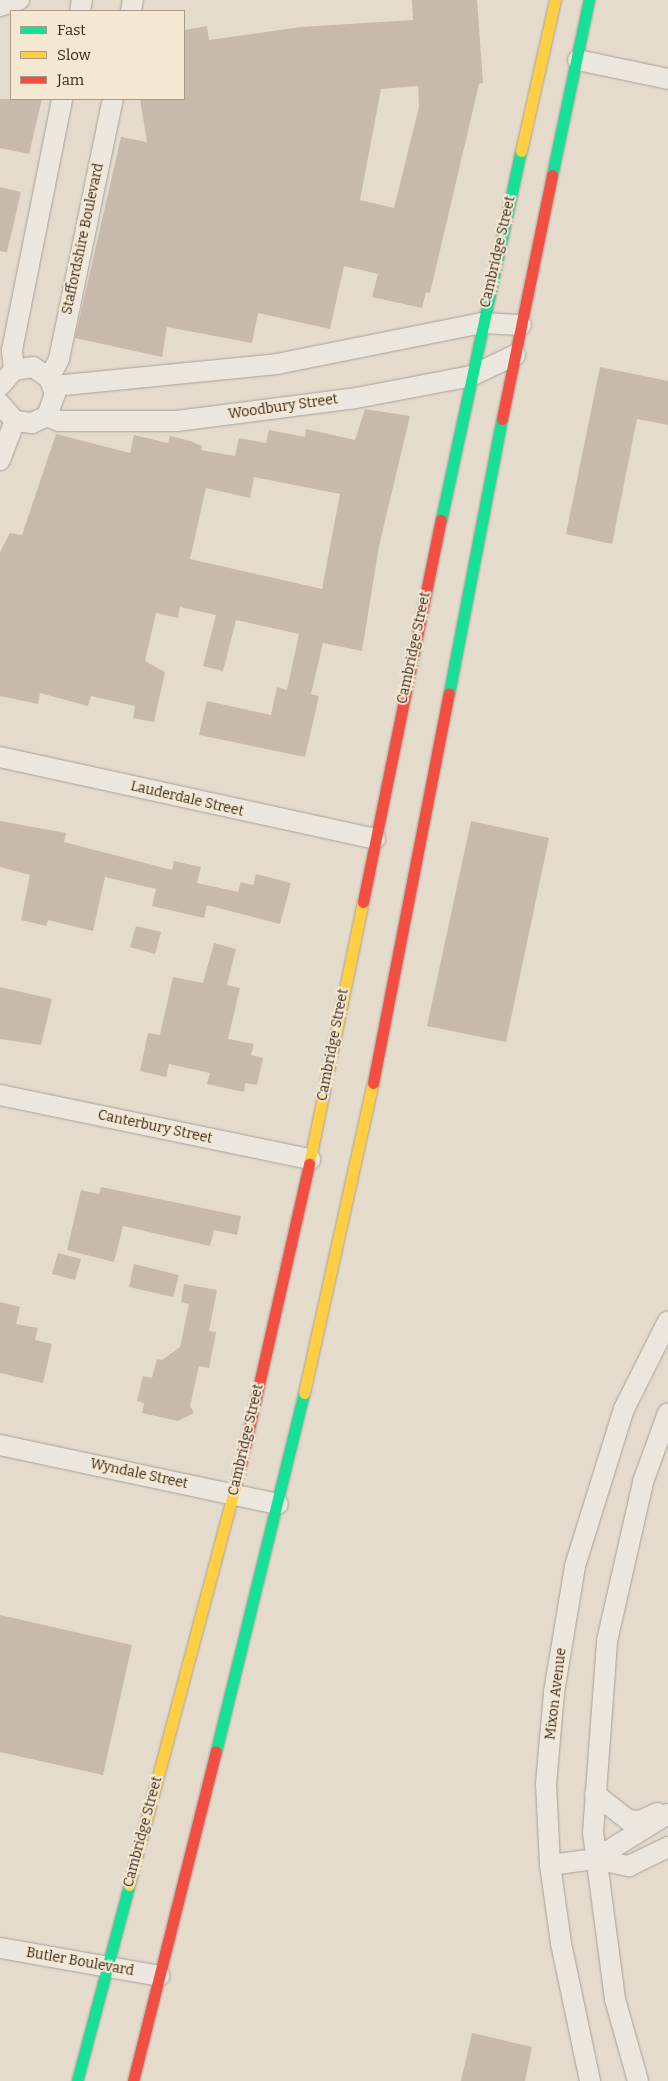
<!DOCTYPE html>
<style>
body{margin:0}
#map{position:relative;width:668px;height:2081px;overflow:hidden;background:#e4dbcc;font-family:Bitter,serif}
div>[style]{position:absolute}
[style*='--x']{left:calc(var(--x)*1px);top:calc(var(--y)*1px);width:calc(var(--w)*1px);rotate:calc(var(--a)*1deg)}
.building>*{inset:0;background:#c8b9ad}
.roads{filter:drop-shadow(0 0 1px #a9a096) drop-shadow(0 0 1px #a9a096)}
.street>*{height:20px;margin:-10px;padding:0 10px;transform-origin:10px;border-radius:10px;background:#ece7de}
.fast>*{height:11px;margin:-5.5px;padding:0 5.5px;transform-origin:5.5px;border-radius:5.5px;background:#16e098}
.slow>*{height:11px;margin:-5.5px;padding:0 5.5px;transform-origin:5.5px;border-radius:5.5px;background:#ffcf43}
.jam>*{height:11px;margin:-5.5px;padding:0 5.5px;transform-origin:5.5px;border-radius:5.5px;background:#f24e42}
span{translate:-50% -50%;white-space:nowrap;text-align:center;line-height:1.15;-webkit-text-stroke:4px #f5e8d2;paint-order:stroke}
.street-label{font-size:14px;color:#38281e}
.legend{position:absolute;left:10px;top:10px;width:175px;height:90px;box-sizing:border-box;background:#f5e8d2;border:1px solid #a99b8a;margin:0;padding:6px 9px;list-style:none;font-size:15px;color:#38281e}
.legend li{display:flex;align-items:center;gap:10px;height:25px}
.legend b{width:25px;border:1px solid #a99b8a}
</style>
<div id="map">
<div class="building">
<div style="clip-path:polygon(evenodd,412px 0,477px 0,483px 83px,479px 84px,430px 293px,426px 292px,422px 308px,372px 297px,378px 274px,344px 266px,330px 329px,258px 313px,252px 343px,167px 327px,162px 357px,75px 338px,121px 137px,147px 142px,140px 99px,184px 99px,184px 30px,207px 26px,209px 40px,301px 27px,413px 20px,412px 0,418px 86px,419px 107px,394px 208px,360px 200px,381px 89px,418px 86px)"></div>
<div style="clip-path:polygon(0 99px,42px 99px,29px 154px,0 148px)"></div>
<div style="clip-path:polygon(0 187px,21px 192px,7px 252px,0 251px)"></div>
<div style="clip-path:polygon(600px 367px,668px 381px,668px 425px,637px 419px,612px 544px,566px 534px)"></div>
<div style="clip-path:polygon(evenodd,365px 409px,410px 416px,379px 546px,362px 651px,323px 643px,311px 694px,319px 696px,305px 757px,199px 735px,207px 701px,271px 715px,277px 687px,287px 690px,299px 634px,236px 620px,223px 671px,203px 666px,216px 615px,180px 607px,178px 618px,156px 613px,145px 661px,165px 672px,154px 722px,133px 718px,135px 706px,91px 696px,88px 706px,40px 693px,38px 704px,0 696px,0 552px,10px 533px,22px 535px,56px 434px,130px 453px,134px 435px,168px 443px,170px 436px,190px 441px,202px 446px,201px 450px,235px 456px,239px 438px,266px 443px,269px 430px,305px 437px,306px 429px,355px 440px,365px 409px,254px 477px,340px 494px,322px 589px,190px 559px,206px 488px,250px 498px,254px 477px)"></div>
<div style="clip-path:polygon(0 821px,66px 833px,64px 842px,172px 870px,174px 861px,201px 867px,197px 883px,238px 892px,241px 882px,253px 885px,256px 874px,291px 883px,280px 924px,207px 905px,204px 918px,152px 906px,156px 889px,105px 877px,93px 931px,48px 920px,46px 926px,21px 920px,30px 875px,0 867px)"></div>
<div style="clip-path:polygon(471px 821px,549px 838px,506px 1042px,427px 1026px)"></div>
<div style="clip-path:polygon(136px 926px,161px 932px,155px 954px,130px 947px)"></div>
<div style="clip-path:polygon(214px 943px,236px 949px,227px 985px,240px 988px,228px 1039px,254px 1044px,251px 1055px,263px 1058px,257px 1085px,245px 1083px,244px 1092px,207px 1084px,210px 1073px,169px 1064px,166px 1077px,140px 1071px,148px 1033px,160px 1035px,173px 977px,203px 983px)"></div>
<div style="clip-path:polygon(0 987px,52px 999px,41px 1045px,0 1039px)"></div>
<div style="clip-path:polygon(101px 1187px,241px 1216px,237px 1235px,214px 1230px,210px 1246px,123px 1226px,114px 1262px,67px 1250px,81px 1190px,99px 1194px)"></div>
<div style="clip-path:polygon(58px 1253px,81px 1259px,75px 1280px,52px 1274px)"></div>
<div style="clip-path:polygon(134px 1264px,179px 1275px,173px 1297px,129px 1287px)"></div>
<div style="clip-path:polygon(184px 1284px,217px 1290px,209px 1331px,216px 1332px,209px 1368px,199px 1366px,190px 1406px,194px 1413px,178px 1421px,142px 1413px,144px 1403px,137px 1401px,143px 1376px,152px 1378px,157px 1359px,162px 1360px,180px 1347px,189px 1304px,181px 1302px)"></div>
<div style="clip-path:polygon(0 1302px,20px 1307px,16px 1324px,38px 1328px,35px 1340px,52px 1344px,43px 1383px,0 1373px)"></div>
<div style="clip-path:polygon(0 1615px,132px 1645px,103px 1775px,0 1752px)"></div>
<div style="clip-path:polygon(472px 2033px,532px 2047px,525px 2081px,461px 2081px)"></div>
</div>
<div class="roads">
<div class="street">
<div style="--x:0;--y:6;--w:20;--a:-18"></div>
<div style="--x:80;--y:11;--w:11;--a:-80"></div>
<div style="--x:131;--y:11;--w:11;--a:-80"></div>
<div style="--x:578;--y:60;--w:92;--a:11.9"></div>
<div style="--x:14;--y:370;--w:20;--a:-96"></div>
<div style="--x:12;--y:350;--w:256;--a:-78.7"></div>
<div style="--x:49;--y:378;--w:21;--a:-62"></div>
<div style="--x:59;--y:359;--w:266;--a:-78.3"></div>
<div style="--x:0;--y:386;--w:21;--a:-49"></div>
<div style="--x:14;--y:370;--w:19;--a:-9"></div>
<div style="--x:33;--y:367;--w:19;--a:35"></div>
<div style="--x:49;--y:378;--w:17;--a:69"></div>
<div style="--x:55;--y:394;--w:23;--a:110"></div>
<div style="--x:47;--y:416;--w:17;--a:155"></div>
<div style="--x:32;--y:423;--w:17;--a:-173"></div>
<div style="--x:15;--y:421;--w:23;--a:-131"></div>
<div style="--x:54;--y:386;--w:224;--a:-5.6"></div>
<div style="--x:277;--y:364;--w:209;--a:-11.3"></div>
<div style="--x:482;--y:323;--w:39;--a:3"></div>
<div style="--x:47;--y:416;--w:13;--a:23"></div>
<div style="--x:59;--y:421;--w:118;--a:0"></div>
<div style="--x:177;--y:421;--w:180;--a:-7.3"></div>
<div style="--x:356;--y:398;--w:117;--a:-10.8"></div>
<div style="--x:471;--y:376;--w:49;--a:-25.5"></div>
<div style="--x:0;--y:460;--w:42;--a:-69"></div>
<div style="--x:0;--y:757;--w:384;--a:12.3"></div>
<div style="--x:0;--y:1095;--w:317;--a:11.7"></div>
<div style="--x:0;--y:1445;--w:284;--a:12"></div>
<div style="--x:595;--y:1794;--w:42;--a:38.2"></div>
<div style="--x:628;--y:1820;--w:12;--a:5"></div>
<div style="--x:640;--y:1821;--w:19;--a:-25"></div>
<div style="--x:595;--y:1859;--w:86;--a:-31.7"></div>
<div style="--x:550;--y:1865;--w:45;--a:-7.6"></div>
<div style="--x:595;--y:1859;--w:35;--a:12"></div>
<div style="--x:629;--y:1866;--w:43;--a:-26"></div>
<div style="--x:0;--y:1948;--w:162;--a:9.9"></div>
<div style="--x:590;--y:2081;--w:141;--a:-101.9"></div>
<div style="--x:561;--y:1943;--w:79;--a:-98"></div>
<div style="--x:550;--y:1865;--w:81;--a:-92.8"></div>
<div style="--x:546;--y:1784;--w:92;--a:-85"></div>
<div style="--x:554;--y:1692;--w:128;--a:-80.5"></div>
<div style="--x:575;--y:1566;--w:164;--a:-72.7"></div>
<div style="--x:624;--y:1409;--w:98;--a:-63.4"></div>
<div style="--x:638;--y:2081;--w:85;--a:-105.7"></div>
<div style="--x:615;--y:1999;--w:167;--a:-97.5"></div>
<div style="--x:593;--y:1833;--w:193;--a:-85.8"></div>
<div style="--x:607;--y:1641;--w:163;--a:-77.2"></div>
<div style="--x:643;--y:1482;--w:73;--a:-70.1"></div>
</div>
<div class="fast">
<div style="--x:552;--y:175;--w:179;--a:-78.1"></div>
<div style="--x:441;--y:520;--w:378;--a:-77.8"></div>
<div style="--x:449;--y:693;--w:279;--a:-79.1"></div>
<div style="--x:216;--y:1751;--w:369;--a:-76.2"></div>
<div style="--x:77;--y:2081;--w:203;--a:-75.1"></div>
</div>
<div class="slow">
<div style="--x:521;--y:151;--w:155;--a:-77.3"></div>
<div style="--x:309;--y:1164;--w:268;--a:-78.4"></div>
<div style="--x:304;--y:1393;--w:318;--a:-77.5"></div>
<div style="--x:129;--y:1885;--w:432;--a:-75.1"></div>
</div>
<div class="jam">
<div style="--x:502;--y:419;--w:249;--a:-78.4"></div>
<div style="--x:363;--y:902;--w:390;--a:-78.5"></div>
<div style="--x:373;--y:1083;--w:397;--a:-79"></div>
<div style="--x:240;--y:1468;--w:312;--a:-77.2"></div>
<div style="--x:133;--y:2081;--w:340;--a:-75.9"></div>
</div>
</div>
<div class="street-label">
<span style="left:83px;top:239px;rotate:-78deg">Staffordshire Boulevard</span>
<span style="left:498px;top:252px;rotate:-77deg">Cambridge Street</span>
<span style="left:283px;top:407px;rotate:-8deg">Woodbury Street</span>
<span style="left:414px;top:648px;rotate:-78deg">Cambridge Street</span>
<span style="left:187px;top:799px;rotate:13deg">Lauderdale Street</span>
<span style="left:333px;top:1045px;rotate:-79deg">Cambridge Street</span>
<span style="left:155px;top:1127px;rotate:12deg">Canterbury Street</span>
<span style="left:246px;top:1440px;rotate:-77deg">Cambridge Street</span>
<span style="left:139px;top:1474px;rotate:12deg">Wyndale Street</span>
<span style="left:556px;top:1694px;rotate:-83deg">Mixon Avenue</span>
<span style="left:143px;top:1832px;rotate:-75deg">Cambridge Street</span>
<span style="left:80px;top:1962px;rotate:10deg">Butler Boulevard</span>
</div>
<ul class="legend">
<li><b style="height:6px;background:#16e098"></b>Fast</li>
<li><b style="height:6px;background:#ffcf43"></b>Slow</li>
<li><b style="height:6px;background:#f24e42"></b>Jam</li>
</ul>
</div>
